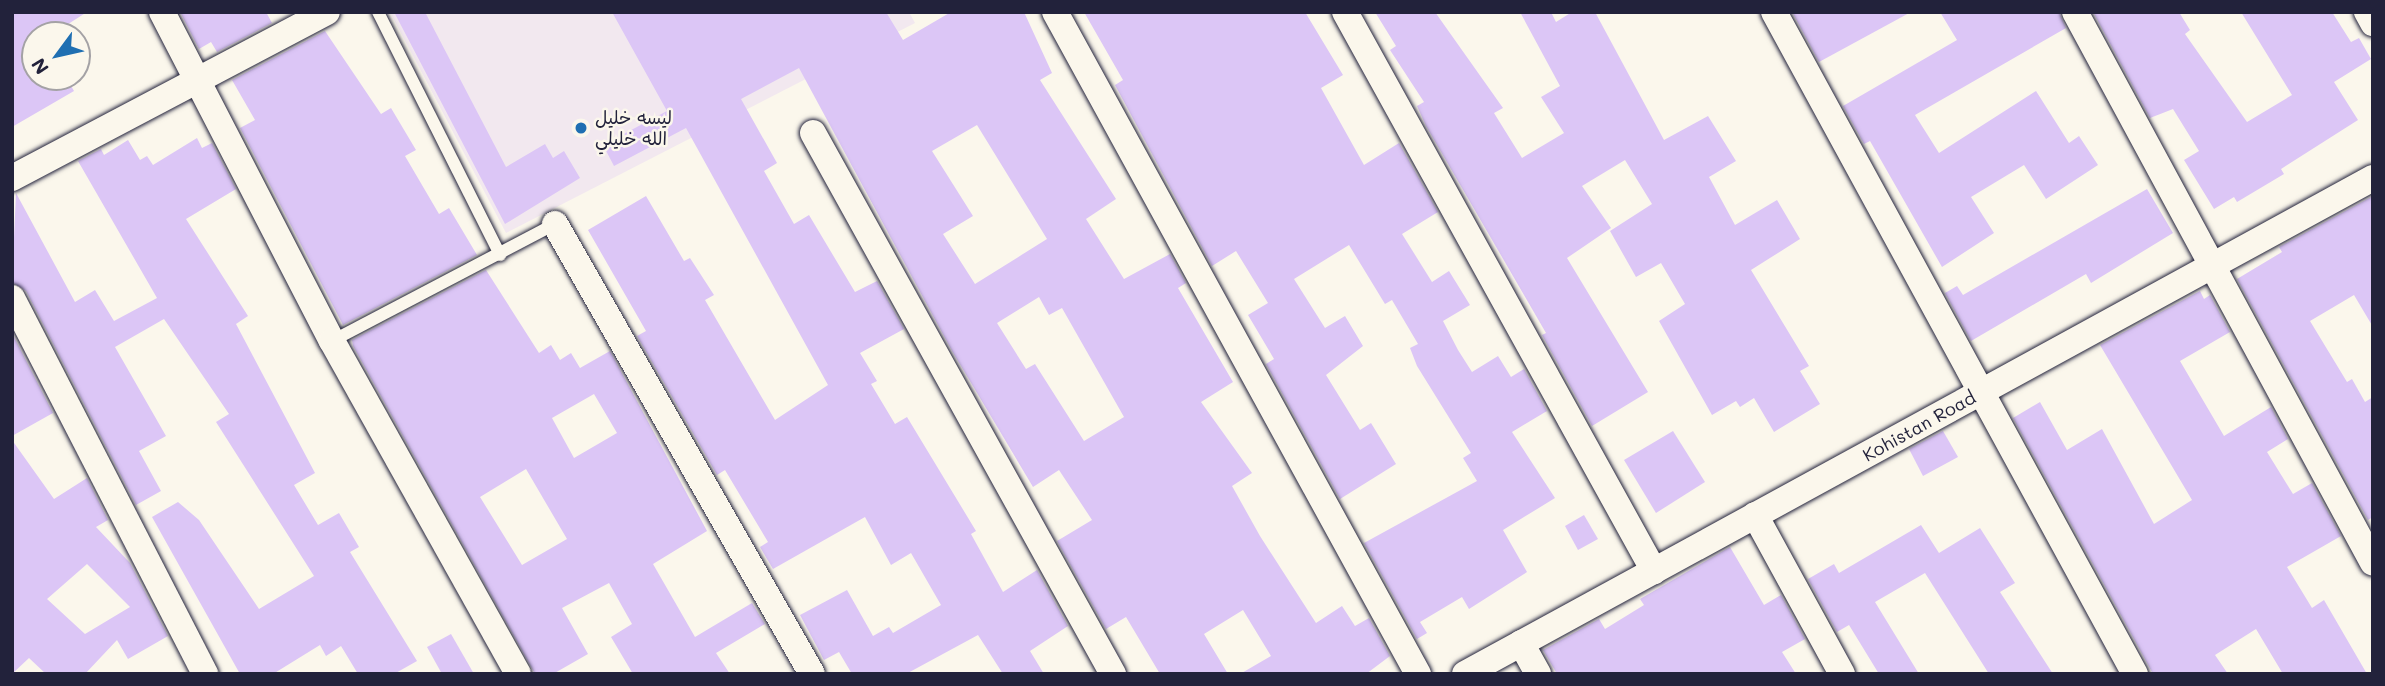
<!DOCTYPE html>
<meta charset="utf-8">
<style>
body{margin:0}
#map{position:relative;width:2385px;height:686px;overflow:hidden;background:#fbf7ec;font-family:Mali,"Playpen Sans Arabic",sans-serif}
div>[style]{position:absolute}
[style*='--x']{left:calc(var(--x)*1px);top:calc(var(--y)*1px);width:calc(var(--w)*1px);rotate:calc(var(--a)*1deg)}
.built>*{inset:0;background:#f2e8ef}
.building>*{inset:0;background:#dcc6f6}
.roads{filter:drop-shadow(0 0 2px #22223b) drop-shadow(0 0 2px #22223b)}
.lane>*{height:12px;margin:-6px;padding:0 6px;transform-origin:6px;border-radius:6px;background:#fbf7ec}
.street>*{height:26px;margin:-13px;padding:0 13px;transform-origin:13px;border-radius:13px;background:#fbf7ec}
.dots>*{width:19px;height:19px;translate:-50% -50%;box-sizing:border-box;border:4px solid #fbf7ec;border-radius:50%}
span{translate:-50% -50%;white-space:nowrap;text-align:center;line-height:1.15;-webkit-text-stroke:5px #fbf7ec;paint-order:stroke}
.poi-label{font-size:18px;color:#22223b}
.left{translate:0 -50%;text-align:left}
.street-label{font-size:18px;color:#22223b}
.frame{position:absolute;inset:0;border:14px solid #22223b;pointer-events:none}
.north{position:absolute;left:21px;top:21px;width:70px;height:70px;box-sizing:border-box;background:#fbf7ec;border:2px solid #a4a2a5;border-radius:50%;rotate:237deg;font-size:19px;font-weight:700;line-height:28px;text-align:center;color:#22223b}
.north::after{content:'';display:block;margin:auto;width:24px;height:32px;background:#1f6fb2;clip-path:polygon(50% 0,100% 100%,50% 72%,0 100%)}
</style>
<div id="map">
<div class="built">
<div style="clip-path:polygon(390px 12px,909px 12px,915px 23px,506px 233px)"></div>
</div>
<div class="building">
<div style="clip-path:polygon(12px 12px,87px 12px,51px 35px,35px 35px,35px 77px,66px 77px,74px 91px,12px 127px)"></div>
<div style="clip-path:polygon(180px 12px,266px 12px,272px 23px,217px 52px,211px 42px,199px 49px)"></div>
<div style="clip-path:polygon(394px 12px,425px 12px,506px 167px,545px 144px,553px 158px,564px 151px,580px 178px,505px 224px)"></div>
<div style="clip-path:polygon(evenodd,612px 12px,886px 12px,903px 40px,951px 12px,1024px 12px,1052px 73px,1040px 80px,1116px 199px,1086px 219px,1124px 279px,1170px 254px,1186px 283px,1178px 288px,1233px 382px,1201px 402px,1252px 473px,1232px 486px,1260px 536px,1316px 623px,1342px 606px,1355px 626px,1369px 618px,1390px 656px,1366px 674px,1240px 674px,1271px 656px,1243px 610px,1204px 634px,1228px 674px,1160px 674px,1126px 617px,1106px 629px,1057px 541px,1092px 520px,1059px 470px,1033px 487px,952px 351px,799px 68px,741px 99px,777px 163px,764px 171px,794px 224px,809px 215px,855px 292px,877px 281px,904px 329px,860px 353px,877px 381px,871px 384px,895px 424px,907px 417px,976px 531px,971px 534px,1003px 592px,1037px 570px,1068px 626px,1030px 651px,1044px 674px,1003px 674px,978px 635px,906px 674px,852px 674px,839px 652px,824px 660px,800px 615px,847px 590px,873px 636px,889px 627px,893px 633px,941px 605px,911px 553px,891px 565px,865px 517px,773px 569px,760px 547px,768px 542px,725px 470px,717px 475px,637px 336px,646px 331px,588px 230px,646px 196px,684px 261px,690px 258px,714px 295px,705px 300px,775px 420px,828px 385px,686px 128px,614px 166px,603px 145px,667px 111px,612px 12px,977px 125px,1047px 239px,975px 284px,943px 234px,973px 216px,932px 151px,977px 125px,612px 12px,1039px 297px,1049px 315px,1062px 308px,1124px 417px,1084px 441px,1035px 364px,1026px 369px,997px 323px,1039px 297px)"></div>
<div style="clip-path:polygon(1084px 12px,1305px 12px,1343px 75px,1321px 88px,1364px 165px,1399px 143px,1438px 212px,1402px 234px,1432px 282px,1449px 271px,1470px 305px,1443px 321px,1458px 350px,1472px 372px,1498px 356px,1511px 377px,1524px 369px,1547px 411px,1512px 432px,1555px 498px,1503px 530px,1527px 572px,1469px 609px,1462px 597px,1420px 622px,1427px 633px,1417px 639px,1364px 543px,1477px 481px,1463px 458px,1471px 453px,1417px 366px,1410px 348px,1418px 344px,1392px 300px,1385px 304px,1349px 245px,1294px 279px,1325px 328px,1345px 316px,1363px 346px,1326px 375px,1360px 430px,1371px 423px,1396px 464px,1340px 499px,1266px 364px,1274px 359px,1248px 315px,1268px 303px,1236px 251px,1212px 266px,1115px 85px,1123px 80px)"></div>
<div style="clip-path:polygon(1375px 12px,1435px 12px,1503px 108px,1494px 113px,1522px 158px,1564px 133px,1541px 97px,1560px 86px,1520px 12px,1551px 12px,1556px 22px,1572px 12px,1595px 12px,1664px 140px,1708px 116px,1736px 161px,1709px 177px,1735px 225px,1777px 200px,1800px 239px,1751px 270px,1809px 366px,1800px 371px,1820px 404px,1774px 432px,1754px 398px,1740px 407px,1736px 401px,1712px 415px,1659px 321px,1685px 304px,1661px 263px,1636px 277px,1610px 231px,1652px 204px,1625px 160px,1582px 186px,1611px 228px,1567px 258px,1648px 392px,1592px 426px,1542px 335px,1546px 333px,1426px 126px,1417px 106px,1424px 102px,1390px 50px,1396px 46px)"></div>
<div style="clip-path:polygon(1792px 12px,1911px 12px,1819px 62px)"></div>
<div style="clip-path:polygon(1940px 12px,2059px 12px,2066px 28px,1915px 115px,1939px 153px,2036px 91px,2069px 143px,2079px 136px,2098px 165px,2046px 199px,2024px 165px,1971px 197px,1994px 233px,1942px 267px,1870px 141px,1864px 144px,1843px 106px,1957px 40px)"></div>
<div style="clip-path:polygon(2093px 12px,2179px 12px,2190px 30px,2185px 34px,2247px 122px,2292px 95px,2241px 12px,2332px 12px,2351px 42px,2359px 38px,2371px 59px,2334px 82px,2358px 120px,2281px 169px,2284px 174px,2237px 202px,2234px 197px,2214px 209px,2184px 160px,2199px 151px,2173px 109px,2150px 118px)"></div>
<div style="clip-path:polygon(325px 31px,381px 114px,391px 108px,416px 150px,405px 156px,439px 214px,449px 208px,477px 255px,343px 325px,240px 128px,255px 120px,232px 80px)"></div>
<div style="clip-path:polygon(197px 138px,202px 148px,212px 143px,236px 189px,186px 219px,248px 316px,236px 324px,315px 473px,294px 485px,318px 525px,339px 513px,359px 547px,350px 552px,417px 661px,394px 674px,358px 674px,341px 646px,326px 656px,320px 645px,273px 674px,240px 674px,152px 517px,178px 502px,199px 520px,259px 609px,314px 576px,216px 422px,229px 414px,164px 319px,115px 347px,166px 436px,139px 451px,161px 491px,136px 505px,26px 291px,12px 282px,16px 193px,75px 302px,95px 290px,114px 321px,157px 298px,78px 161px,101px 149px,104px 155px,128px 140px,140px 160px,147px 156px,153px 165px)"></div>
<div style="clip-path:polygon(2147px 189px,2173px 233px,2091px 283px,2086px 274px,1971px 341px,1945px 293px,1957px 286px,1963px 295px)"></div>
<div style="clip-path:polygon(2373px 196px,2373px 327px,2354px 295px,2310px 321px,2347px 382px,2352px 379px,2365px 402px,2373px 397px,2373px 517px,2368px 520px,2237px 279px,2282px 252px,2279px 247px)"></div>
<div style="clip-path:polygon(evenodd,486px 270px,539px 353px,551px 345px,560px 360px,571px 353px,580px 368px,610px 351px,707px 531px,653px 564px,695px 637px,752px 603px,765px 624px,716px 653px,730px 674px,633px 674px,611px 637px,632px 624px,609px 583px,562px 608px,588px 654px,553px 674px,535px 674px,353px 346px,352px 340px,486px 270px,594px 394px,617px 433px,574px 458px,552px 418px,594px 394px,486px 270px,526px 469px,567px 539px,522px 565px,480px 497px,526px 469px)"></div>
<div style="clip-path:polygon(2200px 291px,2204px 299px,2210px 295px,2230px 332px,2180px 361px,2224px 436px,2271px 407px,2288px 439px,2267px 452px,2293px 494px,2312px 483px,2341px 536px,2287px 567px,2312px 608px,2324px 600px,2367px 674px,2283px 674px,2256px 629px,2215px 655px,2228px 674px,2153px 674px,2013px 418px,2040px 402px,2067px 450px,2102px 429px,2154px 524px,2192px 500px,2100px 345px)"></div>
<div style="clip-path:polygon(12px 333px,53px 413px,12px 436px)"></div>
<div style="clip-path:polygon(1673px 431px,1705px 482px,1656px 513px,1624px 460px)"></div>
<div style="clip-path:polygon(1943px 431px,1958px 457px,1923px 476px,1909px 449px)"></div>
<div style="clip-path:polygon(evenodd,12px 440px,54px 499px,87px 478px,108px 520px,96px 527px,130px 563px,168px 636px,128px 659px,117px 640px,85px 674px,46px 674px,29px 658px,12px 674px,12px 440px,87px 564px,130px 607px,85px 634px,47px 599px,87px 564px)"></div>
<div style="clip-path:polygon(1584px 515px,1598px 539px,1578px 550px,1565px 526px)"></div>
<div style="clip-path:polygon(1921px 525px,1939px 553px,1980px 528px,2015px 583px,2000px 592px,2053px 674px,1989px 674px,1925px 573px,1875px 602px,1919px 674px,1879px 674px,1849px 625px,1837px 632px,1808px 579px,1834px 564px,1839px 573px)"></div>
<div style="clip-path:polygon(1730px 547px,1764px 605px,1781px 595px,1805px 639px,1782px 652px,1796px 674px,1557px 674px,1543px 650px,1599px 619px,1605px 629px,1644px 605px,1640px 599px)"></div>
<div style="clip-path:polygon(451px 634px,474px 674px,442px 674px,427px 647px)"></div>
</div>
<div class="roads">
<div class="lane">
<div style="--x:378;--y:12;--w:272;--a:63.3"></div>
<div style="--x:332;--y:341;--w:252;--a:-27.7"></div>
</div>
<div class="street">
<div style="--x:162;--y:12;--w:370;--a:62.7"></div>
<div style="--x:332;--y:341;--w:381;--a:60.8"></div>
<div style="--x:1055;--y:12;--w:755;--a:61.26"></div>
<div style="--x:1345;--y:12;--w:639;--a:61.07"></div>
<div style="--x:1774;--y:12;--w:754;--a:61.4"></div>
<div style="--x:2075;--y:12;--w:626;--a:61.59"></div>
<div style="--x:2367;--y:12;--w:13;--a:61"></div>
<div style="--x:813;--y:133;--w:619;--a:60.99"></div>
<div style="--x:12;--y:178;--w:356;--a:-27.8"></div>
<div style="--x:555;--y:224;--w:518;--a:60.27"></div>
<div style="--x:12;--y:298;--w:423;--a:62.8"></div>
<div style="--x:1755;--y:515;--w:181;--a:61.3"></div>
<div style="--x:1521;--y:643;--w:35;--a:61"></div>
<div style="--x:1465;--y:674;--w:1035;--a:-28.65"></div>
</div>
</div>
<div class="dots">
<div style="left:581px;top:128px;background:#1f6fb2"></div>
</div>
<div class="poi-label">
<span class="left" style="left:595px;top:128px">ليسه خليل<br>الله خليلي</span>
</div>
<div class="street-label">
<span style="left:1919px;top:426px;rotate:-29deg">Kohistan Road</span>
</div>
<div class="frame"></div>
<div class="north">N</div>
</div>
